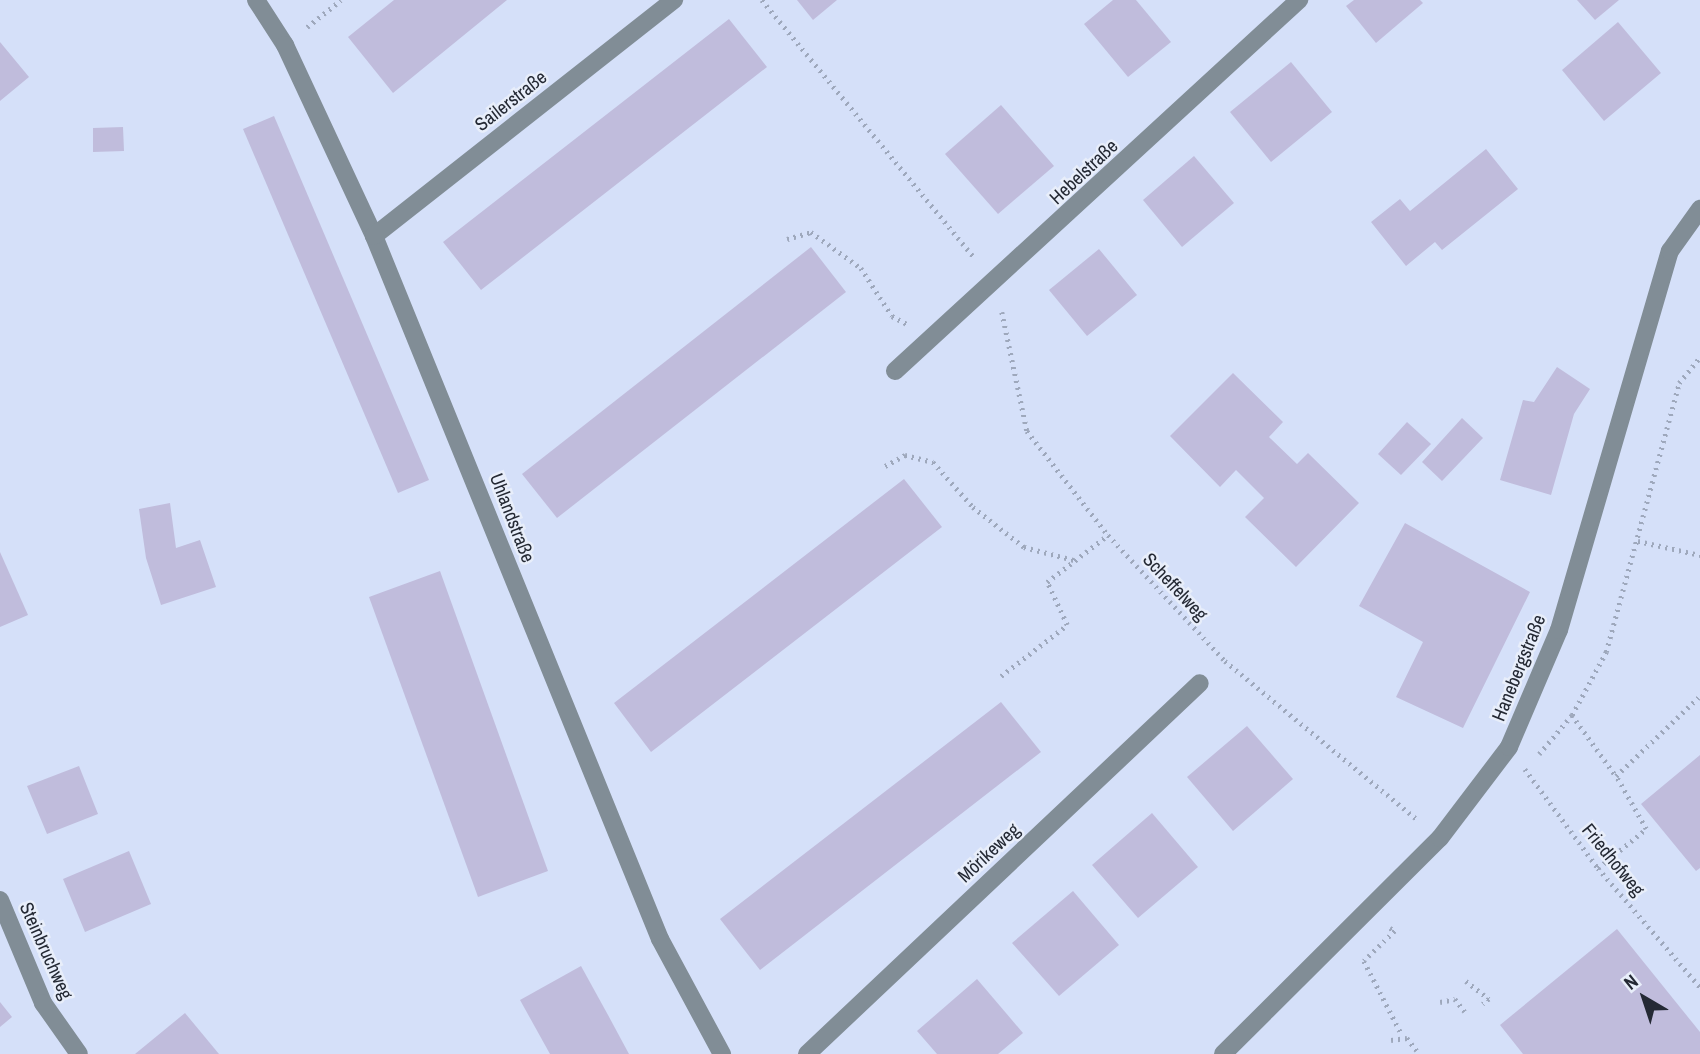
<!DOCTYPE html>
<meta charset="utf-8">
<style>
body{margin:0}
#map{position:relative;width:1700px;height:1054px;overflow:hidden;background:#d5e0f9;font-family:"Archivo Narrow",sans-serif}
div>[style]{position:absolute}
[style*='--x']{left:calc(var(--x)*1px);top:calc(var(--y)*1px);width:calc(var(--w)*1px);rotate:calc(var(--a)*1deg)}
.building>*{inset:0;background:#c0bcdc}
.path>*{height:4.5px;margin-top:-2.25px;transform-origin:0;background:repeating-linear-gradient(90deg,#9ea8bc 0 2px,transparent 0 7px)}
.minor>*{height:18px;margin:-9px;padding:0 9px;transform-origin:9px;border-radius:9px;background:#818d96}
span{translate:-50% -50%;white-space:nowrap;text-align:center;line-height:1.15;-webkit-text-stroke:5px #e8eefa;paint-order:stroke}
.street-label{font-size:19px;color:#242934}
.north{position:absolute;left:1609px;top:963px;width:70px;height:70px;-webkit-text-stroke:5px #e8eefa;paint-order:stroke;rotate:321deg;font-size:19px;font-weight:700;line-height:28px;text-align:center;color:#242934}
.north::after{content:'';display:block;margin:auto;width:24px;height:32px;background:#242934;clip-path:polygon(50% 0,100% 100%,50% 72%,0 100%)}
</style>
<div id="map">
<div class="building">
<div style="clip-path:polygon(394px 0,507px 0,393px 93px,348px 37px)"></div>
<div style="clip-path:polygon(797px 0,837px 0,813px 20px)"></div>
<div style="clip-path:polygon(1113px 0,1136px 0,1171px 42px,1128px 77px,1084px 24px)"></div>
<div style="clip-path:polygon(1354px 0,1420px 0,1423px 3px,1376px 43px,1346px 6px)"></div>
<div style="clip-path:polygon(1577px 0,1619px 0,1595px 20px)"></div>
<div style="clip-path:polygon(729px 19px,767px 67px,481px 290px,443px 242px)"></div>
<div style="clip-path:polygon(1618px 22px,1661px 73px,1604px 121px,1562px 70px)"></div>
<div style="clip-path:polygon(0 42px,29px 77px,0 101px)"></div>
<div style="clip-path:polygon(1291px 62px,1332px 112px,1271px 162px,1230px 112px)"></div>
<div style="clip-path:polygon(1001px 105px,1054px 166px,998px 214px,945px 154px)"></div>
<div style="clip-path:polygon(274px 116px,429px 480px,398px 493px,243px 129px)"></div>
<div style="clip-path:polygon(123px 127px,124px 151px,93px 152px,93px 128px)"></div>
<div style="clip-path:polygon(1486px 149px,1518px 189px,1442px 250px,1435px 242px,1406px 266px,1371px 222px,1400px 199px,1410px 211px)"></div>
<div style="clip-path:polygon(1194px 156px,1234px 203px,1182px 247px,1143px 200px)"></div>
<div style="clip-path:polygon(811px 247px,846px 292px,557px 518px,522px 474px)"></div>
<div style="clip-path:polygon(1099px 249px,1137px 295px,1087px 336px,1049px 290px)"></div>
<div style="clip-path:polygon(1557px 367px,1590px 389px,1574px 414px,1551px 495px,1500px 480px,1523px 400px,1534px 402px)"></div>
<div style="clip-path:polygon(1233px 373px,1283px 422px,1269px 437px,1297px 464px,1308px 453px,1359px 503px,1296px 567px,1245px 517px,1264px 498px,1236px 470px,1220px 487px,1170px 436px)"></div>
<div style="clip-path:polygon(1462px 418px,1483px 438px,1442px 481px,1422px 462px)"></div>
<div style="clip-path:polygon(1407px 422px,1431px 444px,1401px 475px,1378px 454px)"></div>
<div style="clip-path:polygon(904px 479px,942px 527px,651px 752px,614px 703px)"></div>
<div style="clip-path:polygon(170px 503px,176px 548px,200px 540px,216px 587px,161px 605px,146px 558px,139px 509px)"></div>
<div style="clip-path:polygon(1405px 523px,1530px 592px,1463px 728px,1396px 697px,1423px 642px,1359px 606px)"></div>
<div style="clip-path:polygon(0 552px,28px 615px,0 627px)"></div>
<div style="clip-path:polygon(440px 571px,548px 871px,478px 897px,369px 597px)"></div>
<div style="clip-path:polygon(1001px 702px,1041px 752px,760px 970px,720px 919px)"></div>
<div style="clip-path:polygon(1247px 726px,1293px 779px,1233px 831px,1187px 777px)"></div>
<div style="clip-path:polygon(1700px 755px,1700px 868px,1696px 871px,1641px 804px)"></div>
<div style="clip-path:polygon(79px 766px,98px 814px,47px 834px,27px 786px)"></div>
<div style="clip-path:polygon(1152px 813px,1198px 867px,1138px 918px,1092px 865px)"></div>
<div style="clip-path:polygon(129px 851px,151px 904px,85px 932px,63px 879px)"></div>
<div style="clip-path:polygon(1073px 891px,1119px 945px,1059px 996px,1012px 943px)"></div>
<div style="clip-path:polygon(1617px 929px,1700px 1032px,1700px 1054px,1523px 1054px,1500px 1025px)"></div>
<div style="clip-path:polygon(581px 966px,608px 1015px,629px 1054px,550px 1054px,520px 1000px)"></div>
<div style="clip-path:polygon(977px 979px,1023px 1033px,998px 1054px,937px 1054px,917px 1031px)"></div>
<div style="clip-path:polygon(0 1002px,12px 1017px,0 1027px)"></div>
<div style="clip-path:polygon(185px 1013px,219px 1054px,135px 1054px)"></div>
</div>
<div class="path">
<div style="--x:762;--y:0;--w:335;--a:50.5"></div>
<div style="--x:307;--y:27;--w:43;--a:-38.5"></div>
<div style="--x:787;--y:239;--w:25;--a:-16"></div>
<div style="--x:811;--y:232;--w:62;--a:35.8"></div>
<div style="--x:861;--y:268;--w:57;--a:57.1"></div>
<div style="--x:892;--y:316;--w:17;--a:28"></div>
<div style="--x:1002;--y:312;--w:122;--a:78.1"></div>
<div style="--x:1027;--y:431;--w:132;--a:52.1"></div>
<div style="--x:1108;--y:535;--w:172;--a:47.1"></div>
<div style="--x:1225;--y:661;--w:251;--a:39.5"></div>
<div style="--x:885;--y:466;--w:23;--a:-29"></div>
<div style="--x:905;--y:455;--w:29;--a:14"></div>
<div style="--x:933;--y:462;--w:60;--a:48.4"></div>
<div style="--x:973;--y:507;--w:65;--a:38.1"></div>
<div style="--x:1024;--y:547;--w:52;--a:14.6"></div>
<div style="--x:1638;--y:541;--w:64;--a:12.7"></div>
<div style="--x:1001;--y:676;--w:83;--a:-37.7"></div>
<div style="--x:1067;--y:625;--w:47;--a:-114.9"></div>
<div style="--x:1047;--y:582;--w:77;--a:-37.6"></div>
<div style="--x:1572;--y:715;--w:75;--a:54.2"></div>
<div style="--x:1616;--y:776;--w:116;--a:-43.6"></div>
<div style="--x:1539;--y:754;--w:51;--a:-49.8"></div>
<div style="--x:1572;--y:715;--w:72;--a:-61.6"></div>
<div style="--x:1606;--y:652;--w:279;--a:-74.8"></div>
<div style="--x:1679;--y:383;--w:33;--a:-51"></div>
<div style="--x:1525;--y:769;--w:123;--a:53.6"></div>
<div style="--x:1598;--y:868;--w:157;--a:49.4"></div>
<div style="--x:1598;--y:868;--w:62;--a:-39.1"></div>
<div style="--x:1646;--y:829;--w:61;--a:-119.5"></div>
<div style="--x:1390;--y:928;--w:6;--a:31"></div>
<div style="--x:1395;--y:931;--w:43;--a:135.9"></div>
<div style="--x:1364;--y:961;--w:81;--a:62.8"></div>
<div style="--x:1466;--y:981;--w:29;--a:38"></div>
<div style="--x:1489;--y:999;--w:8;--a:140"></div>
<div style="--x:1440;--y:1002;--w:15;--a:-11"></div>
<div style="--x:1455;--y:999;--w:16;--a:52"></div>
<div style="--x:1391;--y:1040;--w:16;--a:-7"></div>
<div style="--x:1407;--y:1038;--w:16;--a:52"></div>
</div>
<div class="minor">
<div style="--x:256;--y:0;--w:54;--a:57.2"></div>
<div style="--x:285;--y:45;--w:211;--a:65"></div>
<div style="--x:374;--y:236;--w:759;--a:67.86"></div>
<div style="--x:660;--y:939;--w:131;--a:61.7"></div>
<div style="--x:374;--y:236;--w:382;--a:-38.2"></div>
<div style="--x:895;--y:371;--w:549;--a:-42.56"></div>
<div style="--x:0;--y:900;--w:112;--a:67.3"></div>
<div style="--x:43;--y:1003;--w:62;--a:54.8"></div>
<div style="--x:807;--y:1054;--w:540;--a:-43.35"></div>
<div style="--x:1223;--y:1054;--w:306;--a:-44.9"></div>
<div style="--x:1440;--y:838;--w:114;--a:-52.8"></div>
<div style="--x:1509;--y:747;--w:127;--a:-66.9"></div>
<div style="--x:1559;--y:630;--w:395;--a:-73.7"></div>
<div style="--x:1670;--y:251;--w:52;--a:-54.5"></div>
</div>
<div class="street-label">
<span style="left:511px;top:101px;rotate:-38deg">Sailerstraße</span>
<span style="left:1084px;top:172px;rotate:-43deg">Hebelstraße</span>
<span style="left:512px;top:518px;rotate:69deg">Uhlandstraße</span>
<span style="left:1175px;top:587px;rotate:47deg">Scheffelweg</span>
<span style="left:1519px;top:668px;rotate:-68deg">Hanebergstraße</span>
<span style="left:989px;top:853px;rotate:-43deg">Mörikeweg</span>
<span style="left:1613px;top:860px;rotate:51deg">Friedhofweg</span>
<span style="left:46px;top:951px;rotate:66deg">Steinbruchweg</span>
</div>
<div class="north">N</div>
</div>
